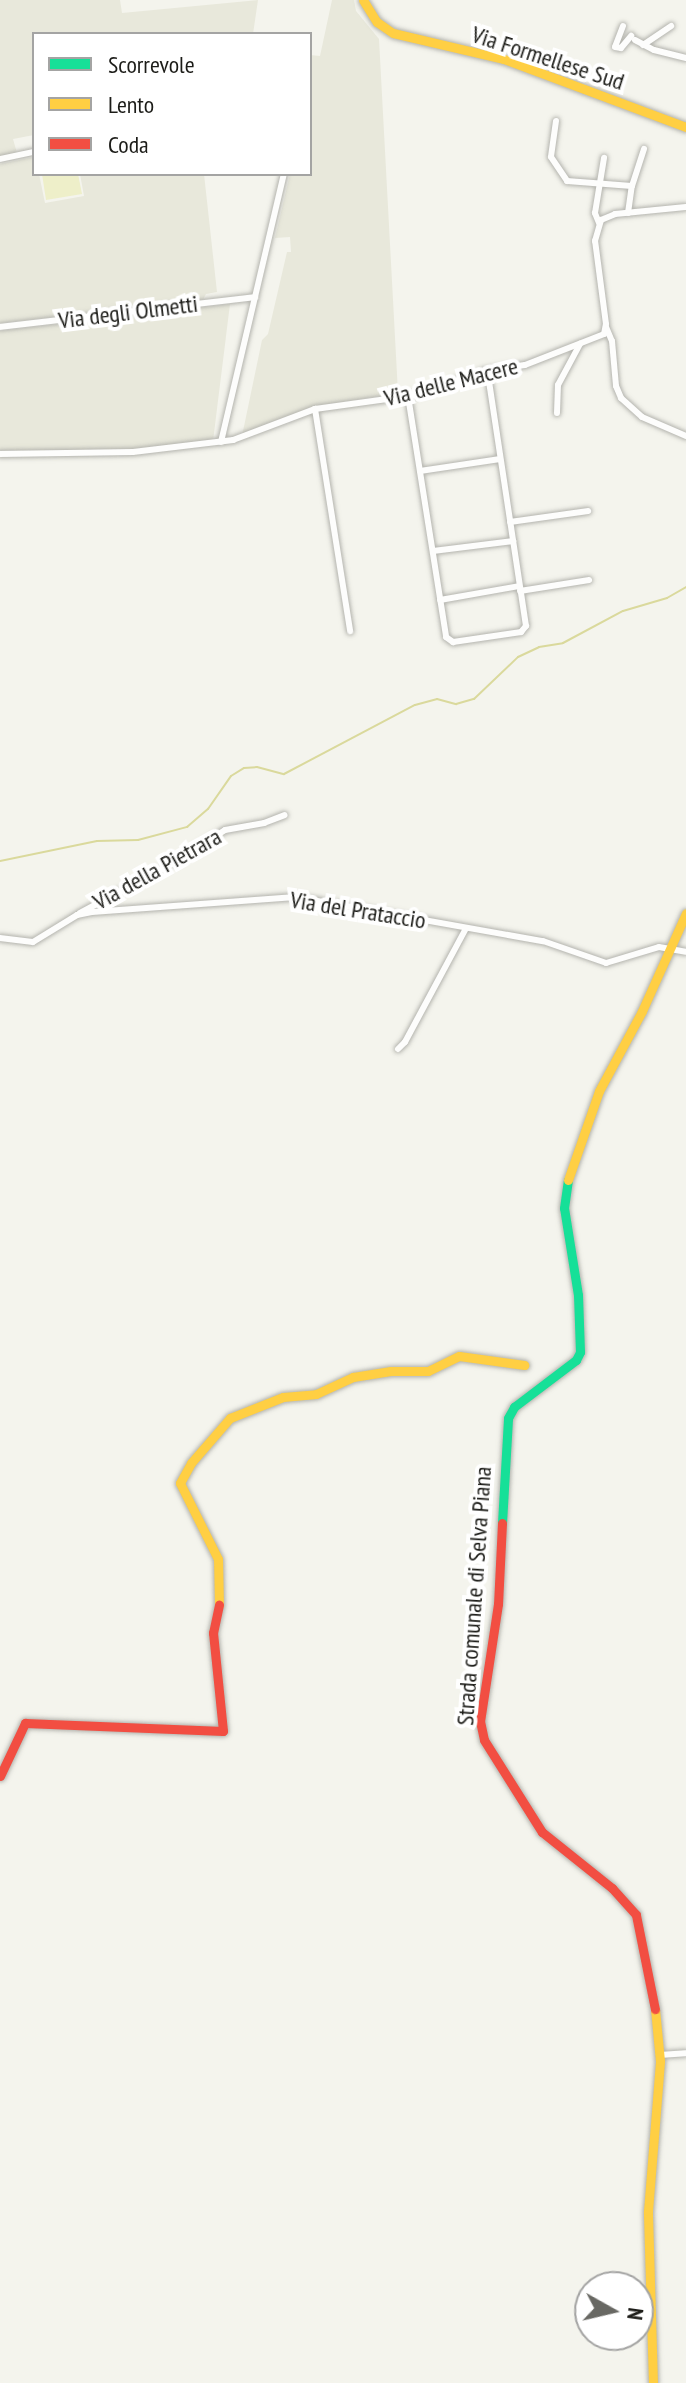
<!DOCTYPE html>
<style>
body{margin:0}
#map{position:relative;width:686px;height:2383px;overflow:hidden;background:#f4f4ed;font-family:"PT Sans Narrow",sans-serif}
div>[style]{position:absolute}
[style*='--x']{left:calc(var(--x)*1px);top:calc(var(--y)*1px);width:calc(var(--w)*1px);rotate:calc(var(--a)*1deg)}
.built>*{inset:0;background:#e8e8db}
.green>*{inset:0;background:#eeefc9}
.stream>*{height:2px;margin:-1px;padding:0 1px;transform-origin:1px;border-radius:1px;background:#dad99c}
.roads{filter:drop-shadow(0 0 2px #b4b4ae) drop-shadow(0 0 2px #b4b4ae)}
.street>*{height:6px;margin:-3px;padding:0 3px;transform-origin:3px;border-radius:3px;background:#fdfdfc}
.fast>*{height:9px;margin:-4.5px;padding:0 4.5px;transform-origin:4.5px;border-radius:4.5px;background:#16e098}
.slow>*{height:9px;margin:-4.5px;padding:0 4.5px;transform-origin:4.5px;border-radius:4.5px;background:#ffcf43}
.jam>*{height:9px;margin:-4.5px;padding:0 4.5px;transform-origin:4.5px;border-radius:4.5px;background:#f24e42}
span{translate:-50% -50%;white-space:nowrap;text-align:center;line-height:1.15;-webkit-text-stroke:8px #fff;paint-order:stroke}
.street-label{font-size:24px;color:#1c1c18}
.legend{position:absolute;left:32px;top:32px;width:280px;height:144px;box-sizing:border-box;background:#fff;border:2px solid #a4a4a3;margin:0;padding:10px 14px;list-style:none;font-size:24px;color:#1c1c18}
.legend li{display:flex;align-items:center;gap:16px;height:40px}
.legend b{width:40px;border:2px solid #a4a4a3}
.north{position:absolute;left:574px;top:2271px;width:80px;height:80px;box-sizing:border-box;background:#fff;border:2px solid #a4a4a3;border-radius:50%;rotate:98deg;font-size:22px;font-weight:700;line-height:32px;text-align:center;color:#1c1c18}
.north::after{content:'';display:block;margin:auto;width:28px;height:36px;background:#686863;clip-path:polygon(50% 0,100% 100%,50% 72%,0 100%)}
</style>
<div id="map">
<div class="built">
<div style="clip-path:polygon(0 0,120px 0,122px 13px,258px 0,253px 34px,34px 34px,34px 135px,13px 139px,17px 153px,0 156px)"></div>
<div style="clip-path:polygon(332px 0,354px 0,356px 11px,379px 39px,398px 393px,318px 406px,242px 436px,262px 340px,268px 334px,287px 252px,291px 252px,290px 237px,275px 238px,290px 174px,310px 174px,310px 55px,320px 56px)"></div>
<div style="clip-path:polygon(34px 157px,34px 174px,39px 174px,45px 203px,84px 196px,80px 174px,204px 174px,217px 292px,206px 294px,203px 300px,0 323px,0 164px)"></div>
<div style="clip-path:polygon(230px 304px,213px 441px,142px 450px,0 450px,0 331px)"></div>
</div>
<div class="green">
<div style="clip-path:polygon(42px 174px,78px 174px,82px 194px,46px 200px)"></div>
</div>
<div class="stream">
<div style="--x:0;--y:861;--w:99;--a:-11.7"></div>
<div style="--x:97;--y:841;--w:41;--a:-1.4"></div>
<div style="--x:138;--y:840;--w:51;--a:-14.9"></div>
<div style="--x:187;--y:827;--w:28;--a:-41"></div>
<div style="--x:208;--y:809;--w:40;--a:-55.1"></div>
<div style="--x:231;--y:776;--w:15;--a:-32"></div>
<div style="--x:244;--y:768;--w:13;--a:-4"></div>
<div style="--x:257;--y:767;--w:28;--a:15"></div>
<div style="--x:284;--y:774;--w:148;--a:-27.8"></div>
<div style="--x:415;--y:705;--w:23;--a:-15"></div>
<div style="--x:437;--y:699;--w:20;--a:15"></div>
<div style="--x:456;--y:704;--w:19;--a:-16"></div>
<div style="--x:474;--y:699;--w:61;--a:-43.7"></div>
<div style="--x:518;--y:657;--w:23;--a:-25"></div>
<div style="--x:539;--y:647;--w:24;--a:-9"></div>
<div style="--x:563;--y:643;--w:68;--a:-28.1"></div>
<div style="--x:623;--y:611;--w:46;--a:-16.5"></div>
<div style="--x:667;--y:598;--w:22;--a:-30"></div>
</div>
<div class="roads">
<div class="street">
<div style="--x:623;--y:26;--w:22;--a:111"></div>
<div style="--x:615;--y:47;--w:6;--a:9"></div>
<div style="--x:621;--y:48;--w:16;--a:-50"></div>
<div style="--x:635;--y:40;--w:21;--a:28"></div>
<div style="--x:654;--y:50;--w:33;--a:14"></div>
<div style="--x:643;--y:45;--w:34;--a:-34"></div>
<div style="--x:556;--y:121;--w:36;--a:98"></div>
<div style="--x:551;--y:157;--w:29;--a:56"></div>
<div style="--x:567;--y:181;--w:65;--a:4.4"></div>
<div style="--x:0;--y:159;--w:35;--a:-12"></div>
<div style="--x:628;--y:213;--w:27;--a:-82"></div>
<div style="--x:632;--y:186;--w:39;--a:-72"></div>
<div style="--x:599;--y:223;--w:11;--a:-112"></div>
<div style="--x:595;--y:213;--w:56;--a:-80.7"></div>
<div style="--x:0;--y:327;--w:257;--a:-6.7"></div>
<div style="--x:606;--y:327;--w:15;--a:67"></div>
<div style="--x:612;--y:341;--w:45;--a:84.9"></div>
<div style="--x:616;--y:386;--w:13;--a:67"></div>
<div style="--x:621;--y:398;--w:28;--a:42"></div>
<div style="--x:642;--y:417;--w:48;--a:23.4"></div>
<div style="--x:408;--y:396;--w:244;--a:81"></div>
<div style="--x:446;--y:637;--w:9;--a:36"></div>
<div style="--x:453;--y:642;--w:69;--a:-8.4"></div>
<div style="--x:521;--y:632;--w:8;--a:-50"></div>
<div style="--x:526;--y:626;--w:247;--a:-98.6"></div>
<div style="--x:315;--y:409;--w:225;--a:81"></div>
<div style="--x:557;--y:413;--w:28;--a:-88"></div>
<div style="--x:558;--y:385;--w:47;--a:-61.8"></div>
<div style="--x:221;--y:442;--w:275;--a:-76.8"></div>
<div style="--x:0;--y:454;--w:133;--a:-0.9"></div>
<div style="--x:133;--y:452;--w:101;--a:-6.8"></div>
<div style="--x:233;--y:440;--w:88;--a:-20.7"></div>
<div style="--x:315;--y:409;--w:102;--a:-7.9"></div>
<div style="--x:416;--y:395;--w:73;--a:-19.2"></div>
<div style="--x:485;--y:371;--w:40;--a:-8.5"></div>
<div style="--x:525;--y:365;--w:85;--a:-21.4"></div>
<div style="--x:604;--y:334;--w:10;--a:-79"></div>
<div style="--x:606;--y:324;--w:84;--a:-97.5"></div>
<div style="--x:595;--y:241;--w:22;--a:-74"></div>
<div style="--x:601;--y:220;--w:15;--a:-23"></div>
<div style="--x:615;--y:214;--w:71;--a:-5.6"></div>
<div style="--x:420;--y:471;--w:81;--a:-8.5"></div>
<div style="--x:510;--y:522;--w:79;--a:-8"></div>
<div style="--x:433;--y:551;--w:81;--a:-7.1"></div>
<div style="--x:520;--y:591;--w:70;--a:-9.1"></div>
<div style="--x:440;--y:600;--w:80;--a:-10"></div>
<div style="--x:80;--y:913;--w:108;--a:-28.2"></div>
<div style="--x:175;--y:862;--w:59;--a:-32.6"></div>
<div style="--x:225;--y:830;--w:40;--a:-10"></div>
<div style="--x:264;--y:823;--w:22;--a:-21"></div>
<div style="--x:0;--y:938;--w:33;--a:7"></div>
<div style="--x:33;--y:942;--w:52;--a:-31.5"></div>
<div style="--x:77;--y:915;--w:15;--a:-11"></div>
<div style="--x:92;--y:912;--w:204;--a:-4.2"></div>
<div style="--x:295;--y:897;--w:252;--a:10.1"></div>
<div style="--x:543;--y:941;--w:67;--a:19.2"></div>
<div style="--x:606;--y:963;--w:55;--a:-16.8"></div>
<div style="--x:659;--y:947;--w:27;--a:10"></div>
<div style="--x:398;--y:1049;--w:10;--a:-45"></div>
<div style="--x:405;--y:1042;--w:129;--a:-61.8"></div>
<div style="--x:659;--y:2055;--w:27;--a:-4"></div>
</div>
<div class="fast">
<div style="--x:502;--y:1523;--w:105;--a:-86.7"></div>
<div style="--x:508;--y:1418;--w:13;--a:-61"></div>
<div style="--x:514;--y:1407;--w:78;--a:-37.2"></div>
<div style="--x:576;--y:1360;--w:9;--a:-63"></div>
<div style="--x:580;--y:1352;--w:57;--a:-92"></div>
<div style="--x:578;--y:1295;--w:88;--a:-99.1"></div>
<div style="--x:564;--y:1208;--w:28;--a:-82"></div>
</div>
<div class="slow">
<div style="--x:363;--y:0;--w:26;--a:58"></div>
<div style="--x:377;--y:22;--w:19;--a:35"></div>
<div style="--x:393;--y:33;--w:114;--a:13.2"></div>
<div style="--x:504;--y:59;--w:194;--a:20.5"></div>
<div style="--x:568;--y:1180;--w:94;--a:-70.8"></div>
<div style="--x:599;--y:1091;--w:91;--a:-61.7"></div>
<div style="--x:642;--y:1011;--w:107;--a:-65.8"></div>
<div style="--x:219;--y:1605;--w:46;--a:-91.2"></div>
<div style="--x:218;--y:1559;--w:85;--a:-116.6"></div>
<div style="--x:180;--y:1483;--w:23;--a:-61"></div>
<div style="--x:191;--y:1463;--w:60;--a:-49.1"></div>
<div style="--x:230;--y:1418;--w:57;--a:-21.6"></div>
<div style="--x:283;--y:1397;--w:33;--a:-5"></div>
<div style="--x:316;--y:1394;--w:41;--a:-24.7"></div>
<div style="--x:353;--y:1377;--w:38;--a:-9"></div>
<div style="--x:391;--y:1371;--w:37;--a:0"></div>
<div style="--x:428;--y:1371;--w:34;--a:-26"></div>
<div style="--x:459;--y:1356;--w:66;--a:7.9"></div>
<div style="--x:653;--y:2383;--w:172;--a:-91.7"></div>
<div style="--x:648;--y:2211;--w:150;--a:-85.4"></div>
<div style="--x:660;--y:2061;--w:52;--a:-95.5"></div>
</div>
<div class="jam">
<div style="--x:502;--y:1523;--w:81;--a:92.8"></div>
<div style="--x:498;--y:1604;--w:118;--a:98.7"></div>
<div style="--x:480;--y:1721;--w:19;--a:78"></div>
<div style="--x:484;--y:1740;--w:109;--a:57.8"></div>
<div style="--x:542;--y:1832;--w:90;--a:38.7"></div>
<div style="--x:612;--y:1888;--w:36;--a:48"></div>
<div style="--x:636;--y:1915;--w:96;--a:78.6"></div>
<div style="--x:0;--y:1776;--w:59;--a:-64.7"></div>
<div style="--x:25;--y:1723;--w:198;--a:2.3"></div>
<div style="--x:223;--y:1731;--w:99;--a:-95.8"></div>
<div style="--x:213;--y:1633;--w:29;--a:-78"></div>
</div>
</div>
<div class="street-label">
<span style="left:548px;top:58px;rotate:18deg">Via Formellese Sud</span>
<span style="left:128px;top:312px;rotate:-7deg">Via degli Olmetti</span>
<span style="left:451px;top:382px;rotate:-14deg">Via delle Macere</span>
<span style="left:157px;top:869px;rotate:-29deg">Via della Pietrara</span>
<span style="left:358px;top:910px;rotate:9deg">Via del Prataccio</span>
<span style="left:474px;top:1596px;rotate:-86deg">Strada comunale di Selva Piana</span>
</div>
<ul class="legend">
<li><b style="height:10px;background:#16e098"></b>Scorrevole</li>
<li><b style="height:10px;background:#ffcf43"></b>Lento</li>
<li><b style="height:10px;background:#f24e42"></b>Coda</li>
</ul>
<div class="north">N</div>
</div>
